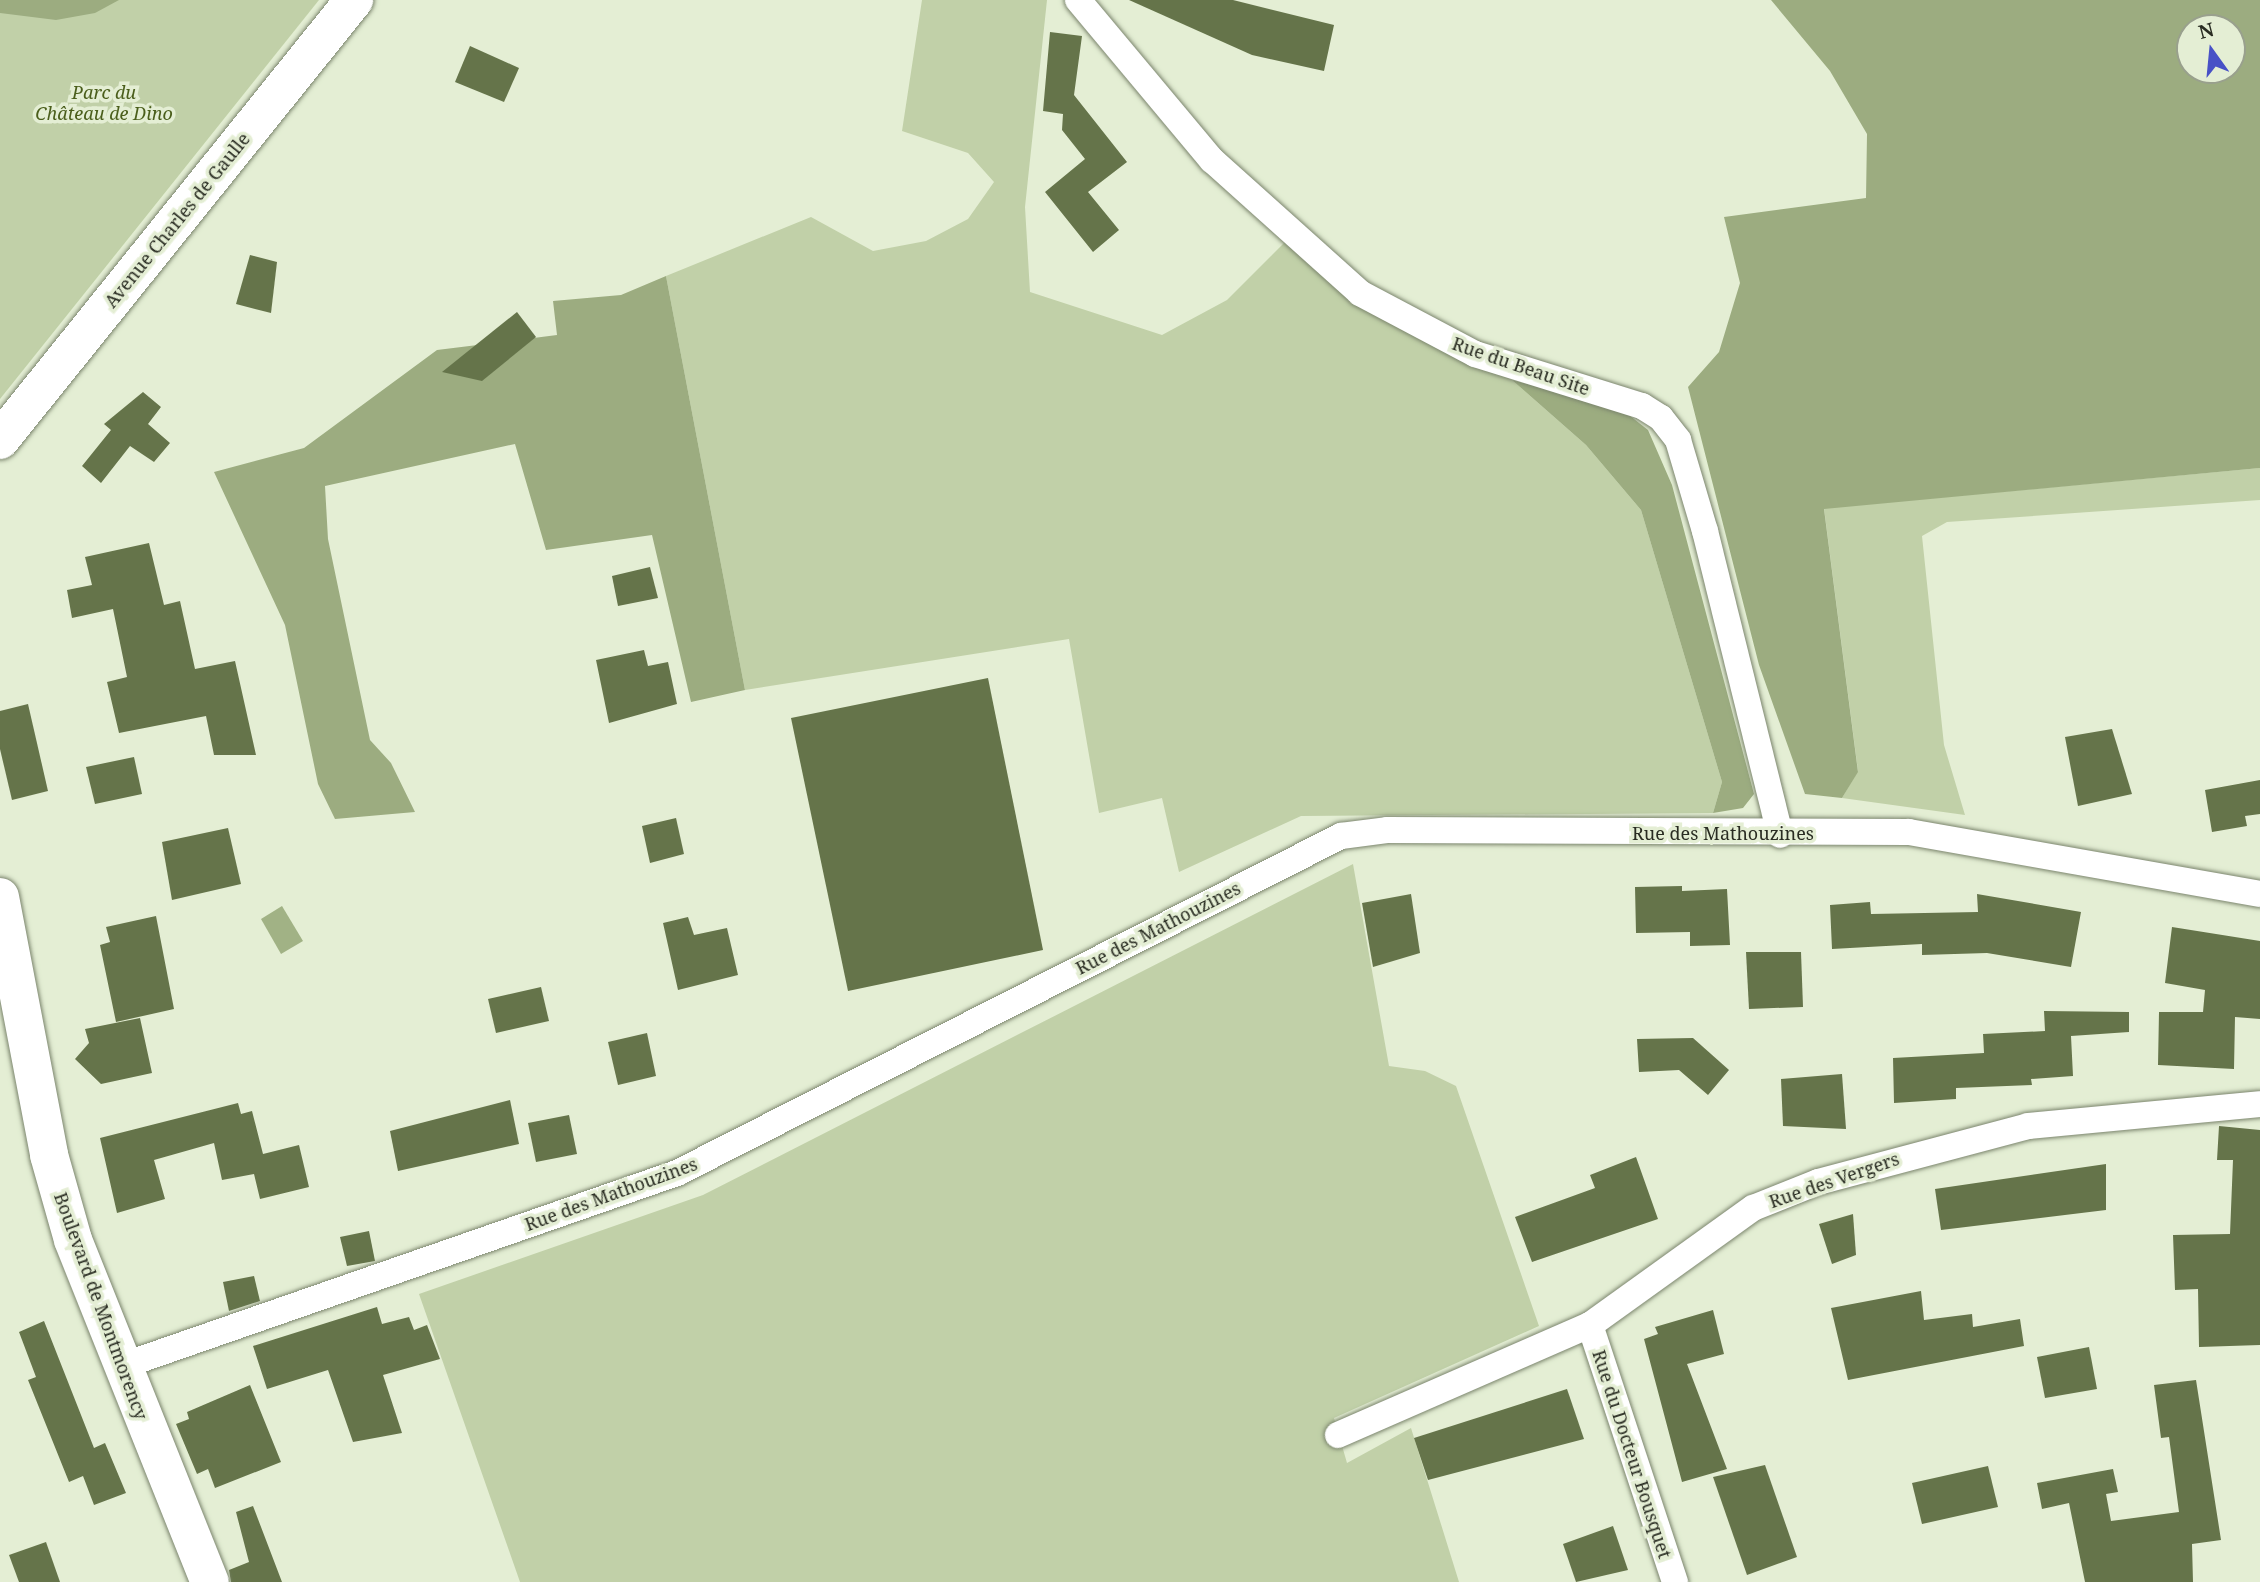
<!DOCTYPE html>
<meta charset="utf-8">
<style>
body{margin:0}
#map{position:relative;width:2260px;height:1582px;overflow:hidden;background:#e4eed4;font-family:"Noto Serif",serif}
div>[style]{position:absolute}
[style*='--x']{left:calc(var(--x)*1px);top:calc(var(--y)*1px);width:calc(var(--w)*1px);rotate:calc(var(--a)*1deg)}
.green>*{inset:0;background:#c1d0a8}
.forest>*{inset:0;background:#9cac80}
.water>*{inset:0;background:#a1b285}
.building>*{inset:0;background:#65744a}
.roads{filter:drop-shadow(0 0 2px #7b856d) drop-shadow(0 0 2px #7b856d)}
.street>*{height:26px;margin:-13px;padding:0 13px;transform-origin:13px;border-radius:13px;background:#fff}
.secondary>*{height:38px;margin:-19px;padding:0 19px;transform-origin:19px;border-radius:19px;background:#fff}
span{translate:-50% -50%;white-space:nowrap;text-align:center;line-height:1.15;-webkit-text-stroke:7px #e4eed4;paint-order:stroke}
.park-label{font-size:18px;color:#4a5e1b;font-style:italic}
.street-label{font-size:18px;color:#292c22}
.north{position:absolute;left:2176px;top:14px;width:70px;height:70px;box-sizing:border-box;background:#e4eed4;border:2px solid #99a08d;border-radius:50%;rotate:345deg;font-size:19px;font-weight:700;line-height:28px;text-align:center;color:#292c22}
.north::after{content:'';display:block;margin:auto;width:24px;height:32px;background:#4851c6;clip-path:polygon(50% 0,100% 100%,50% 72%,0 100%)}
</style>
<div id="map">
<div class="green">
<div style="clip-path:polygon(0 0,319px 0,0 399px)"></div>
<div style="clip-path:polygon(922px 0,1047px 0,1025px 207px,1030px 292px,1162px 335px,1227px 300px,1291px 236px,1371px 313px,1512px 380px,1586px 445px,1641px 510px,1722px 782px,1713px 813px,1301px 816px,1179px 872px,1162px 798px,1099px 813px,1069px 639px,745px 690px,666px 276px,811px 217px,873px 251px,926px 241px,968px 219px,994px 182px,968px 153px,902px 131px)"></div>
<div style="clip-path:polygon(2260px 468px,2260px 500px,1947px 522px,1922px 536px,1944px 745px,1965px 815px,1842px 798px,1858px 771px,1824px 508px)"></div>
<div style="clip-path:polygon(1353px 864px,1389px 1066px,1425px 1071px,1456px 1086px,1539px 1326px,1334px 1418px,1347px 1463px,1411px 1428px,1459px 1582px,520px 1582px,419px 1294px,703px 1195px)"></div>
</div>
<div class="forest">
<div style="clip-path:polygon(0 0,119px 0,95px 13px,56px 20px,0 13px)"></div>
<div style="clip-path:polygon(evenodd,1771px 0,2260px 0,2260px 468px,1824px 509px,1858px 772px,1842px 798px,1805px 794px,1759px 665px,1688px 387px,1719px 352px,1740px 283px,1724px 217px,1866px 198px,1867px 134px,1830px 71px,1771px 0,2190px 28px,2232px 28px,2232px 70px,2190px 70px,2190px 28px)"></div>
<div style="clip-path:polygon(666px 276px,745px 690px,691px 702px,652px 535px,546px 550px,515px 444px,325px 486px,328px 539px,370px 740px,391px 763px,415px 812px,335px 819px,318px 784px,285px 625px,214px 472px,304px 448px,437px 350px,557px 335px,553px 301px,621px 295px)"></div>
<div style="clip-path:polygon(1512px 380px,1620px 408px,1648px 430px,1672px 485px,1754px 794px,1743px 808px,1713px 813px,1722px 782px,1641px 510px,1586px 445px)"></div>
</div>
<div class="water">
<div style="clip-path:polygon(282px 906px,303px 941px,281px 954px,261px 919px)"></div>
</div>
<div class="building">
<div style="clip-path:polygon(1129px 0,1233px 0,1334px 25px,1324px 71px,1252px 55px)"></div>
<div style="clip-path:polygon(1050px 32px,1082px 36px,1074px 95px,1127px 162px,1088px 192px,1119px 230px,1093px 252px,1045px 192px,1085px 159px,1062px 130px,1063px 114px,1043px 111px)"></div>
<div style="clip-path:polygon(470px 46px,519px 68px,504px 102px,455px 82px)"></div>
<div style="clip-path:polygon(250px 255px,277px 262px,271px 313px,236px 304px)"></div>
<div style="clip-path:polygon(517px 312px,536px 337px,482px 381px,442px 372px)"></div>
<div style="clip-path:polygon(143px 392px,161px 407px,148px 424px,170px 443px,154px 462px,130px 446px,101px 483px,82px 466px,111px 430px,104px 424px)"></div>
<div style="clip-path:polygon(149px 543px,164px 605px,180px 601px,195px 669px,235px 661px,256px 755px,214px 755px,206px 716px,119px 733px,107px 682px,127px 677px,113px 609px,72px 618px,67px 590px,92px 585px,85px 557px)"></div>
<div style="clip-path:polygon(650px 567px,658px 598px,618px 606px,612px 576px)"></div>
<div style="clip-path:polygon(644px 650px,648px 666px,668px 662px,677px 704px,609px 723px,596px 660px)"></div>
<div style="clip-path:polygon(988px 678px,1043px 950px,848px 991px,791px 718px)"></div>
<div style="clip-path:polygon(28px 704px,48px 791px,12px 800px,0 749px,0 711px)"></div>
<div style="clip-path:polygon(2112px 729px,2132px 794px,2078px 806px,2065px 737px)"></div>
<div style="clip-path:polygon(134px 757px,142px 794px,95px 804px,86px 767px)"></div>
<div style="clip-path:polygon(2260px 780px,2260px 814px,2245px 816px,2247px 826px,2212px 832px,2205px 790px)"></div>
<div style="clip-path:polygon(676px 818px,684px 854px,650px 863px,642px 826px)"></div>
<div style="clip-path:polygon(228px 828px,241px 884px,172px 900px,162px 842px)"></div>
<div style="clip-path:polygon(1682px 886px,1682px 891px,1727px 889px,1730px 945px,1690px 946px,1690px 932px,1636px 933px,1635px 887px)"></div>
<div style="clip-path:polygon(1411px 894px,1420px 953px,1373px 967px,1362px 903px)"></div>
<div style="clip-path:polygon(1977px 894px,2081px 912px,2071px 967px,1987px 953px,1922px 955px,1922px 944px,1832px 949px,1830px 905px,1870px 902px,1871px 914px,1978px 912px)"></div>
<div style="clip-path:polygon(156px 916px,174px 1009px,116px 1022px,100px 945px,110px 942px,106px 927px)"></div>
<div style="clip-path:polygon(688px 917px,694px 935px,727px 928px,738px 975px,678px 990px,663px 923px)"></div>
<div style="clip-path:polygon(2172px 927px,2260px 941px,2260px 1019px,2235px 1017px,2234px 1069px,2158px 1065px,2159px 1012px,2203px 1012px,2205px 990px,2165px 983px)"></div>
<div style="clip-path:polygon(1746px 952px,1801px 952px,1803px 1007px,1749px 1009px)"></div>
<div style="clip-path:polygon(541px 987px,549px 1021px,496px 1033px,488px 999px)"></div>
<div style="clip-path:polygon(2044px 1011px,2129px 1012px,2129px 1032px,2071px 1036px,2073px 1076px,2031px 1079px,2032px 1085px,1956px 1088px,1956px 1099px,1894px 1103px,1893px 1058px,1984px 1053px,1983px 1034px,2045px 1031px)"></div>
<div style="clip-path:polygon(140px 1018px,152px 1073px,101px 1084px,75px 1059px,89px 1043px,85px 1029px)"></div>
<div style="clip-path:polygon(647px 1033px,656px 1076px,618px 1085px,608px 1042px)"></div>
<div style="clip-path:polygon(1693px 1038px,1729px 1070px,1708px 1095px,1679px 1070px,1639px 1072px,1637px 1039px)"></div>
<div style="clip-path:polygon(1842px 1074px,1846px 1129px,1783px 1126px,1781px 1079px)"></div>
<div style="clip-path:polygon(510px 1100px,519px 1144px,398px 1171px,390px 1131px)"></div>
<div style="clip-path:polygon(238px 1103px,241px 1114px,252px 1111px,263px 1154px,299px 1145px,309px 1187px,260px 1199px,254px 1174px,222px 1180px,214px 1143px,154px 1160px,165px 1199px,117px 1213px,100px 1138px)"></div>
<div style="clip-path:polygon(569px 1115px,577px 1154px,536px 1162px,528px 1123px)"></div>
<div style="clip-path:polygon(2219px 1126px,2260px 1130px,2260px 1345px,2199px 1347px,2198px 1289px,2175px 1290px,2173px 1235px,2230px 1234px,2233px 1160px,2217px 1160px)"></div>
<div style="clip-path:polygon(1636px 1157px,1658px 1219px,1532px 1262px,1515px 1217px,1595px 1188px,1590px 1175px)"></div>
<div style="clip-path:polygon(2106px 1164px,2106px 1210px,1941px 1230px,1935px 1189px)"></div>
<div style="clip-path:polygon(1853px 1214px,1856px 1255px,1832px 1264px,1819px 1224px)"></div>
<div style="clip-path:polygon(369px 1231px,375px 1261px,347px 1266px,340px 1237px)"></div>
<div style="clip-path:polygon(254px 1276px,260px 1301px,229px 1311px,223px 1282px)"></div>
<div style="clip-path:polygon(1921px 1291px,1924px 1320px,1972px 1314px,1973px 1327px,2020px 1319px,2024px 1346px,1848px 1380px,1831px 1308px)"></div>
<div style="clip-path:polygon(377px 1307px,382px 1324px,409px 1317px,414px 1330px,427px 1325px,440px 1359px,383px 1375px,402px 1433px,353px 1442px,328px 1370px,267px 1389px,253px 1346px)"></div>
<div style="clip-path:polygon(1713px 1310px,1724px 1354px,1687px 1364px,1727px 1469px,1682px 1482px,1644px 1339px,1658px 1334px,1655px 1327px)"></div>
<div style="clip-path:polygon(44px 1321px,94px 1448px,105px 1443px,126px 1493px,94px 1505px,83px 1476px,69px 1482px,28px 1380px,36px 1377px,19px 1332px)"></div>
<div style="clip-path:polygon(2089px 1347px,2097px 1389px,2045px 1398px,2037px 1357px)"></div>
<div style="clip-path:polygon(2196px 1380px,2221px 1540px,2192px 1544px,2193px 1582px,2085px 1582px,2069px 1503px,2042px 1509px,2037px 1483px,2113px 1469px,2118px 1492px,2106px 1494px,2111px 1521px,2179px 1512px,2169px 1437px,2161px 1438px,2154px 1385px)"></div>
<div style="clip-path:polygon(250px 1385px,281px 1462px,215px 1488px,208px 1469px,197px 1474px,176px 1424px,189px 1419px,187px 1412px)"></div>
<div style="clip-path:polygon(1567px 1389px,1584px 1439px,1428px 1480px,1414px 1438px)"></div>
<div style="clip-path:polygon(1765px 1465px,1797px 1557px,1747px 1575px,1713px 1477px)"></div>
<div style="clip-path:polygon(1988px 1466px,1998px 1507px,1922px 1524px,1912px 1483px)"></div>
<div style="clip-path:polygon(253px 1506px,282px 1582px,231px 1582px,229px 1570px,249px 1562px,236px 1512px)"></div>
<div style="clip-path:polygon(1613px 1526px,1628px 1570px,1576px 1582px,1563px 1544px)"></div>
<div style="clip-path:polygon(46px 1542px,60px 1582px,19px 1582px,9px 1555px)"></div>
</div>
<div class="roads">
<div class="street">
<div style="--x:1078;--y:0;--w:209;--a:50.1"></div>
<div style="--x:1212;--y:160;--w:199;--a:41.9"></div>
<div style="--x:1360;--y:293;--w:130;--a:27.9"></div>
<div style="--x:1475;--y:354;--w:175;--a:17.3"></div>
<div style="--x:1642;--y:406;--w:22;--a:32"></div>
<div style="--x:1661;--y:418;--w:28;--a:52"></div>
<div style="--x:1678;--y:440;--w:95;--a:73.5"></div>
<div style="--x:1705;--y:531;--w:313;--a:76.1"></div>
<div style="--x:1590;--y:1325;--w:271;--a:71.7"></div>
<div style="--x:119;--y:1367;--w:591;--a:-19.17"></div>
<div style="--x:677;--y:1173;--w:745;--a:-26.91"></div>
<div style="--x:1341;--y:836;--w:46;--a:-7.4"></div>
<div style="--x:1387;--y:830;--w:522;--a:0.22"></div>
<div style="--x:1909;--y:832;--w:356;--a:10"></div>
<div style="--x:1338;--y:1435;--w:275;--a:-23.6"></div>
<div style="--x:1590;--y:1325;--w:201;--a:-35.7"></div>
<div style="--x:1753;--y:1208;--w:70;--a:-21.8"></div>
<div style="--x:1818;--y:1182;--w:217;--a:-14.9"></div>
<div style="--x:2028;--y:1126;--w:233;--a:-5.4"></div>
</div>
<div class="secondary">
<div style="--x:0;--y:440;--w:565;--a:-51.18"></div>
<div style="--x:0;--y:897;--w:263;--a:79.2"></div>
<div style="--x:49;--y:1155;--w:88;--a:74.2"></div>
<div style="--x:73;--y:1240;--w:368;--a:68.2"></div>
</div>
</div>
<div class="park-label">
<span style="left:104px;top:103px">Parc du<br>Château de Dino</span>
</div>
<div class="street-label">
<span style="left:177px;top:220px;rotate:-51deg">Avenue Charles de Gaulle</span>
<span style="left:1521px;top:366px;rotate:19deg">Rue du Beau Site</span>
<span style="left:1723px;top:833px">Rue des Mathouzines</span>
<span style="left:1158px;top:928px;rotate:-27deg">Rue des Mathouzines</span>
<span style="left:1834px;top:1180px;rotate:-19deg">Rue des Vergers</span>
<span style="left:611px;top:1194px;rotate:-20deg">Rue des Mathouzines</span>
<span style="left:101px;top:1306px;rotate:70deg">Boulevard de Montmorency</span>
<span style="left:1632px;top:1454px;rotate:72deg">Rue du Docteur Bousquet</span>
</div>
<div class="north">N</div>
</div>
